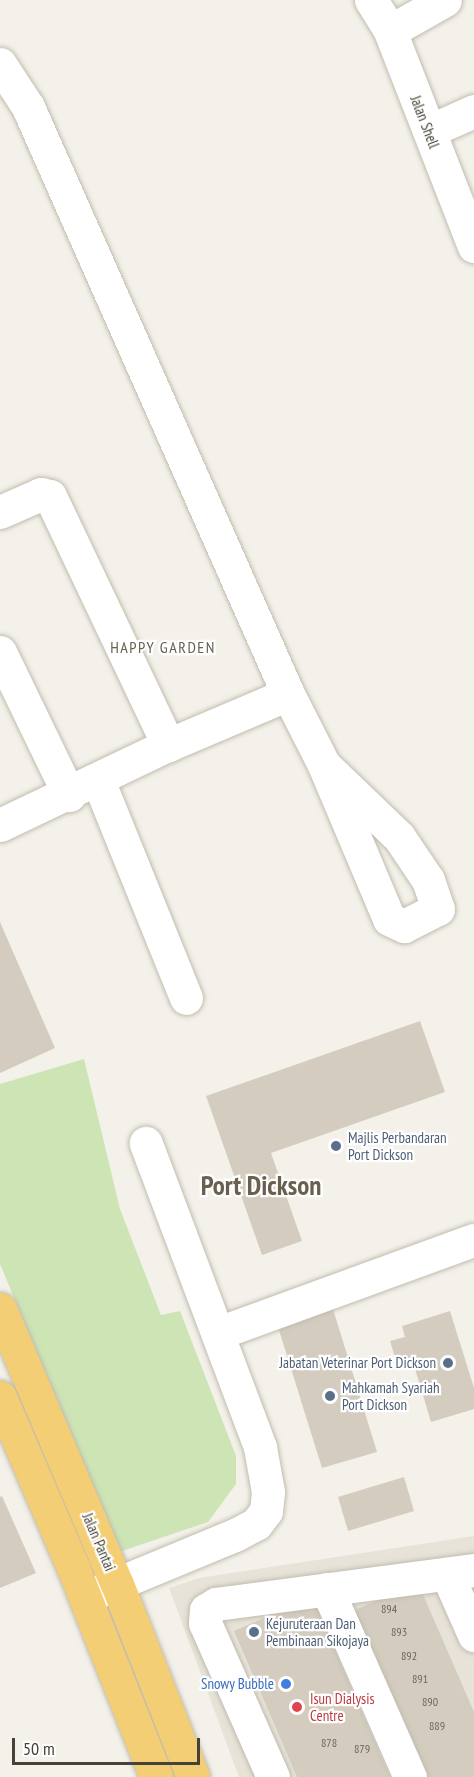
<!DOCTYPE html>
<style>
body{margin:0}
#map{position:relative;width:474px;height:1777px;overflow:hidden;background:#f3f1e9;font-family:"PT Sans Narrow",sans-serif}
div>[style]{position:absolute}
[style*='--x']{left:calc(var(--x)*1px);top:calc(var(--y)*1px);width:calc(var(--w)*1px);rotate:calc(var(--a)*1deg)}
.residential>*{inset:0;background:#e7e3d8}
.green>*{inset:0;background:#cde5b5}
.building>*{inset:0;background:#d4cdbf}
.roads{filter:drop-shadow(0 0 2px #c1bcaf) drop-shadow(0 0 2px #c1bcaf)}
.minor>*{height:33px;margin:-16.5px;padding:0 16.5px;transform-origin:16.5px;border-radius:16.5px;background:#fff}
.highway>*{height:33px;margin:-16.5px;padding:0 16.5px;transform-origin:16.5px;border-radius:16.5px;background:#f4ce74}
.dots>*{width:16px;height:16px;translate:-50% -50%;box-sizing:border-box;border:3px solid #fff;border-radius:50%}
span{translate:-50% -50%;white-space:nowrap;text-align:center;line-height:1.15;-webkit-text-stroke:4.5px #fff;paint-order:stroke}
.number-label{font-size:12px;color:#6a655a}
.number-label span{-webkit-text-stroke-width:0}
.street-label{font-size:15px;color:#474238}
.service-label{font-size:15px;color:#4e5e75}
.left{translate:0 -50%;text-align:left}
.right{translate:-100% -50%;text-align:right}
.shop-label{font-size:15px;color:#366cbe}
.health-label{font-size:15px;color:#be3a42}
.neighbourhood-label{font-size:16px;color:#696050;letter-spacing:1.5px}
.town-label{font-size:27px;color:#696050;font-weight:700}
.scale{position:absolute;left:12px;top:1738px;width:188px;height:27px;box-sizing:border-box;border:3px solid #474238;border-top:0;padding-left:8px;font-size:18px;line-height:21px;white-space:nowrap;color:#474238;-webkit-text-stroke:4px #fff;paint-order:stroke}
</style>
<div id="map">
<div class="residential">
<div style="clip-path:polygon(474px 1536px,474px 1777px,239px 1777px,169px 1588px,199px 1578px)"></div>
</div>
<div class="green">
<div style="clip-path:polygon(84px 1059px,120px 1209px,161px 1315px,180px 1311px,236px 1456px,236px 1484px,208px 1522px,119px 1552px,0 1264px,0 1084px)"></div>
</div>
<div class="building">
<div style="clip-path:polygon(0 922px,55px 1048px,0 1073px)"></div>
<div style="clip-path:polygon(420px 1021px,445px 1092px,271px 1153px,302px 1241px,262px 1255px,206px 1096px)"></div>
<div style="clip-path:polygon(333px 1309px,377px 1452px,322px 1468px,278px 1327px)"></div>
<div style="clip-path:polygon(450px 1311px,474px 1388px,474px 1409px,431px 1422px,412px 1359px,397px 1364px,390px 1341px,405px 1337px,402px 1326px)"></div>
<div style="clip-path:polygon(404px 1477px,414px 1511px,348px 1531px,338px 1497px)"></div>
<div style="clip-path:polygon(2px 1496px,36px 1573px,0 1588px,0 1497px)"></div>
<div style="clip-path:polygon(418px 1583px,474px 1712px,474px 1777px,422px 1777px,350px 1612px)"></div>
<div style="clip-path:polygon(312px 1597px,390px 1777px,297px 1777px,234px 1631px)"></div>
</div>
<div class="roads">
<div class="minor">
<div style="--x:371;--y:0;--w:36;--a:58"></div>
<div style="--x:390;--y:31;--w:231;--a:68.7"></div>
<div style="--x:390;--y:31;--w:63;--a:-29.4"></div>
<div style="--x:0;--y:64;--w:51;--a:56.9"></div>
<div style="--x:28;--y:107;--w:642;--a:66.11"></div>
<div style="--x:288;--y:694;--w:80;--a:63.1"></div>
<div style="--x:324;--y:765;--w:167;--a:67.1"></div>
<div style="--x:389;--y:919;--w:17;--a:25"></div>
<div style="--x:404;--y:926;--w:38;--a:-27"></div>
<div style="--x:438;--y:909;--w:31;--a:-109"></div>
<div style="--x:428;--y:880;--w:52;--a:-124"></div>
<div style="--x:399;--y:837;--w:104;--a:-136.2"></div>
<div style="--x:429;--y:131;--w:49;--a:-24"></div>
<div style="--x:0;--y:512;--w:45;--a:-23.7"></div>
<div style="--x:41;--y:494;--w:9;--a:13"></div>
<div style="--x:50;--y:496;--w:276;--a:64.6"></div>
<div style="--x:0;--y:652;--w:159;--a:64.2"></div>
<div style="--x:98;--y:780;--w:235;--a:68"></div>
<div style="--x:0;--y:825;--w:186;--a:-25.5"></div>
<div style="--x:168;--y:745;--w:130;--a:-23"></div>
<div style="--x:218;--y:1333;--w:272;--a:-20"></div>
<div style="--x:447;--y:1574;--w:67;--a:66.1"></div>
<div style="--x:327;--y:1589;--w:206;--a:66.2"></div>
<div style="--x:85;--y:1597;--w:162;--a:-22.5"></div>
<div style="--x:235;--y:1535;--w:24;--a:-28"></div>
<div style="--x:256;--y:1524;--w:16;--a:-52"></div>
<div style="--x:266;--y:1511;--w:19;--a:-84"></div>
<div style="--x:268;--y:1492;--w:46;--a:-100.1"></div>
<div style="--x:260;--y:1447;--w:325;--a:-110.6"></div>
<div style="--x:273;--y:1777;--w:168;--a:-113.8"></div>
<div style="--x:205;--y:1623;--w:13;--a:-86"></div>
<div style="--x:206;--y:1610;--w:12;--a:-31"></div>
<div style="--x:216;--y:1604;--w:260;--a:-7.5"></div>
</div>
<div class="highway">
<div style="--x:0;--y:1309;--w:299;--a:67"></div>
<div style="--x:117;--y:1584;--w:207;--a:68.5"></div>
<div style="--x:0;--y:1397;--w:185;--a:66.8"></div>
<div style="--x:73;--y:1567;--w:226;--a:68.4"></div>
</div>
</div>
<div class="dots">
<div style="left:336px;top:1146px;background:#5c6f8a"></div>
<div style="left:448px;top:1363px;background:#5c6f8a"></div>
<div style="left:330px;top:1396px;background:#5c6f8a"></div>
<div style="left:254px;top:1632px;background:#5c6f8a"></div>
<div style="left:286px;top:1684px;background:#3f7fe0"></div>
<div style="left:297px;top:1707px;background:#e0444e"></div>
</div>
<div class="number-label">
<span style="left:389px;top:1609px">894</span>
<span style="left:399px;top:1632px">893</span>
<span style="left:409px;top:1656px">892</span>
<span style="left:420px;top:1679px">891</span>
<span style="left:430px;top:1702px">890</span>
<span style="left:437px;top:1726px">889</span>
<span style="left:329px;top:1743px">878</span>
<span style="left:362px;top:1749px">879</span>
</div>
<div class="street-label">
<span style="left:425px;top:122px;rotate:69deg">Jalan Shell</span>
<span style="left:99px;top:1542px;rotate:67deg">Jalan Pantai</span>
</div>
<div class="service-label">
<span class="left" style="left:348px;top:1146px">Majlis Perbandaran<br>Port Dickson</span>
<span class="right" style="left:436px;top:1363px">Jabatan Veterinar Port Dickson</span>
<span class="left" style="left:342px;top:1396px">Mahkamah Syariah<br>Port Dickson</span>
<span class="left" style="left:266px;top:1632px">Kejuruteraan Dan<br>Pembinaan Sikojaya</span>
</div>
<div class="shop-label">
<span class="right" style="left:274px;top:1684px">Snowy Bubble</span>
</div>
<div class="health-label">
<span class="left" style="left:310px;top:1707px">Isun Dialysis<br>Centre</span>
</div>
<div class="neighbourhood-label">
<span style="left:163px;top:647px">HAPPY GARDEN</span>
</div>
<div class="town-label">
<span style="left:261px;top:1186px">Port Dickson</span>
</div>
<div class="scale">50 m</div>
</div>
